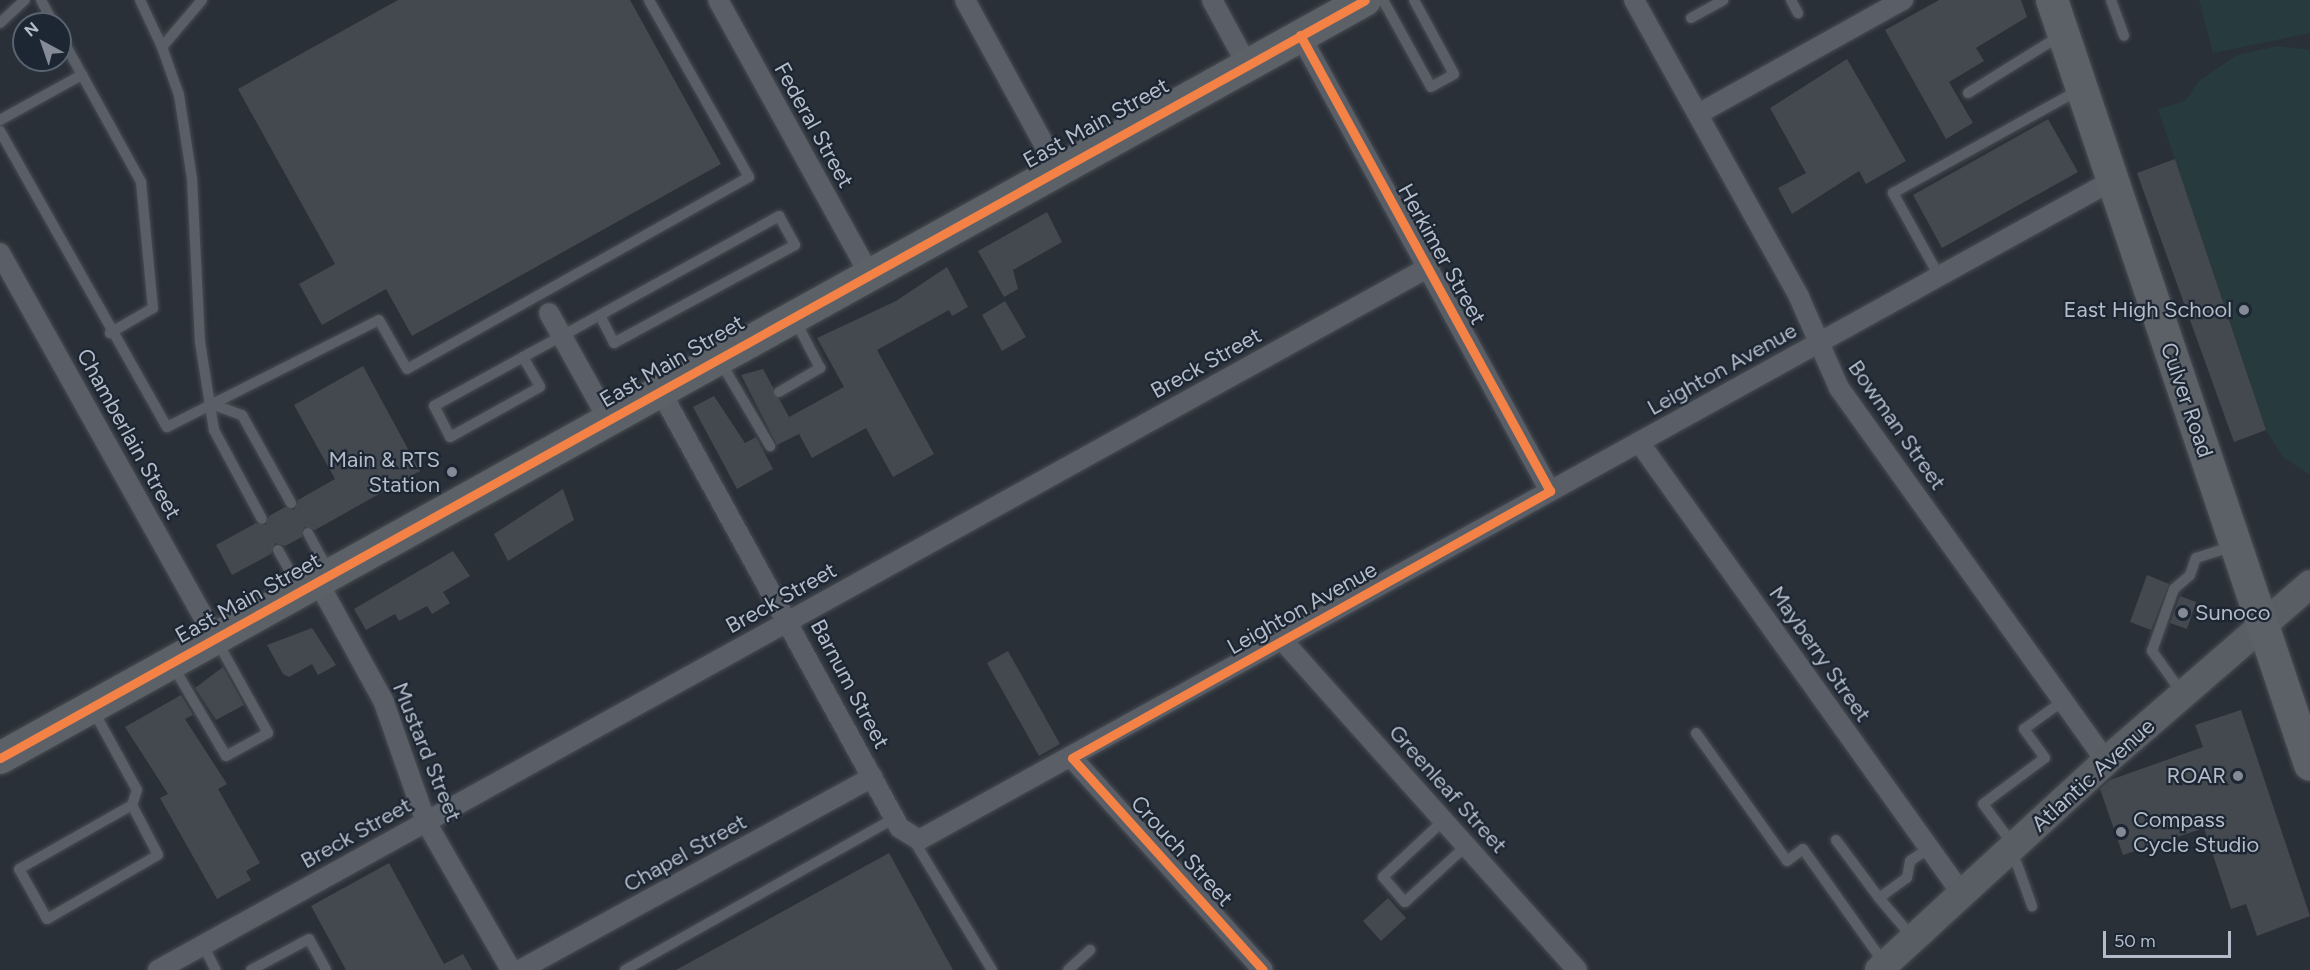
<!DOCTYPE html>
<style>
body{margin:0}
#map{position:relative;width:2310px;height:970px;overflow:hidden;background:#2a3038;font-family:Figtree,sans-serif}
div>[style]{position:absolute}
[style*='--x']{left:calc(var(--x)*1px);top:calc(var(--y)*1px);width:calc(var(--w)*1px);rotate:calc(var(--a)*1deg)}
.green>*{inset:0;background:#273a3e}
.building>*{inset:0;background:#444950}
.roads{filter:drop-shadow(0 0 2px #484c53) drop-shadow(0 0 2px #484c53)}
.service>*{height:10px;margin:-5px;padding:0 5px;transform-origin:5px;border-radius:5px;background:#5a5e66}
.minor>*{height:20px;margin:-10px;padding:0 10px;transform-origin:10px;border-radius:10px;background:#5a5e66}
.secondary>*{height:28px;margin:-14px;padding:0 14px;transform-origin:14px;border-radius:14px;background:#595d64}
.primary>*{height:32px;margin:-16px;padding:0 16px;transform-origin:16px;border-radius:16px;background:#5c6168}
.cycleway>*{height:9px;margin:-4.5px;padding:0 4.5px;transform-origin:4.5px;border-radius:4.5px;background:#f48246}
.dots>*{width:16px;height:16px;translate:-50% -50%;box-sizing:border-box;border:3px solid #1d2633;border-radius:50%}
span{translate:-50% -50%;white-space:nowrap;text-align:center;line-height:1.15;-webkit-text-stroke:4.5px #1d2633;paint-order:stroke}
.street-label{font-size:22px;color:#b4bcc9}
.poi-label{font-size:22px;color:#b4bcc9}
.right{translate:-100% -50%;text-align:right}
.left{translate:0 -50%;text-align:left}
.north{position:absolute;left:12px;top:12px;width:60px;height:60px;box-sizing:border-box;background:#1d2633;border:2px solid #59626f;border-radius:50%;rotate:320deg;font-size:16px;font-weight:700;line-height:24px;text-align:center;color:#b4bcc9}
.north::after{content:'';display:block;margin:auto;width:21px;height:27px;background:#848b96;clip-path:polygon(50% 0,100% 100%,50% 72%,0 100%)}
.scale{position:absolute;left:2103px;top:931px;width:128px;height:27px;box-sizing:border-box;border:3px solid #b4bcc9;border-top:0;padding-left:8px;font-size:18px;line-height:21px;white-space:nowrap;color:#b4bcc9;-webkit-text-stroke:4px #1d2633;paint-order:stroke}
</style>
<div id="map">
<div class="green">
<div style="clip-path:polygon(2199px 0,2310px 0,2310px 33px,2213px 53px)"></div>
<div style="clip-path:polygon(2278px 46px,2310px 50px,2310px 475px,2282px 456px,2266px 430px,2158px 109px,2185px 101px,2199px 81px,2237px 55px)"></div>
</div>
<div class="building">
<div style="clip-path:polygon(398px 0,630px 0,721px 164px,412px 336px,386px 289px,322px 325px,299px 284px,335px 264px,238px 89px)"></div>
<div style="clip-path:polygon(1939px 0,2021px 0,2027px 17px,1976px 48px,1984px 61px,1949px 82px,1973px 123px,1946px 139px,1885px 30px)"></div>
<div style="clip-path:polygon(1847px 59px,1906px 161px,1866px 184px,1859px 171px,1792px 214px,1778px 188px,1806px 173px,1770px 108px)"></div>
<div style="clip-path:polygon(2048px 119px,2078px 172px,1942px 248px,1913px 195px)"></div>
<div style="clip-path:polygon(2175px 159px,2266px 430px,2234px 442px,2137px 173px)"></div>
<div style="clip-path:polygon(1047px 212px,1062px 242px,1013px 270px,1018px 289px,1004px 297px,978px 251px)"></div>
<div style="clip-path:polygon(947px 267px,968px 307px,952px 316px,949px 310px,877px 350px,934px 454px,893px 477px,866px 428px,812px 458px,799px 434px,777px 445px,741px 375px,763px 369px,789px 417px,844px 387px,817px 338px,896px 301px)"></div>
<div style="clip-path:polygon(1005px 301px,1026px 337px,1002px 351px,982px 315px)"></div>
<div style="clip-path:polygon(363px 366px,420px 471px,315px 530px,304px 527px,302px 537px,285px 546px,275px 543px,271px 554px,232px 575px,216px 545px,256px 523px,266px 525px,269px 516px,285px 507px,294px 510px,298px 500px,335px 479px,294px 405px)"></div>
<div style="clip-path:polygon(714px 396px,745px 443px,756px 437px,773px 469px,737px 489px,693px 407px)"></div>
<div style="clip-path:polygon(563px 489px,574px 520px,508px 561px,494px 534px)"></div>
<div style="clip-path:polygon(453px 551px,470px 576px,443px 592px,450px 603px,432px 614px,427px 606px,399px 621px,395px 614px,366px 630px,354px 609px)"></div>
<div style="clip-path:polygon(2147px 575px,2169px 584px,2151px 630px,2130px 622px)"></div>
<div style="clip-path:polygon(2180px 596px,2196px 602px,2187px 629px,2170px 623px)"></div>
<div style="clip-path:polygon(312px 628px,336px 665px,318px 675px,312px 664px,289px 677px,283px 674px,267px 645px)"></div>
<div style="clip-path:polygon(1008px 651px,1060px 744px,1039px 756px,987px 663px)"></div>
<div style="clip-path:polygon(223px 667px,244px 705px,216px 720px,195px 688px)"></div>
<div style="clip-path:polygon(181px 695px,193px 715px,185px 719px,227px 784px,218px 789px,260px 863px,246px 871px,251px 880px,217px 899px,160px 798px,168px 794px,125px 727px)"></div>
<div style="clip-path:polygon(2241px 710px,2310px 916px,2257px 936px,2246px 904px,2231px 909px,2204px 828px,2123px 855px,2100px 789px,2110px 780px,2203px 747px,2195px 725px)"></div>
<div style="clip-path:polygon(889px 853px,953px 970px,676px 970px)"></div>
<div style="clip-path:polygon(389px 863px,444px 964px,463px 954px,472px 970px,346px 970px,311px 906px)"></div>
<div style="clip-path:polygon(1388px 898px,1406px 918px,1381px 941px,1363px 921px)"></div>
</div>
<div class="roads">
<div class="service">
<div style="--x:41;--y:0;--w:27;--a:62"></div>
<div style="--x:140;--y:0;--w:52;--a:64.9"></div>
<div style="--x:202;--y:0;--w:62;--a:130.4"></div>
<div style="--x:162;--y:47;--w:51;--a:70.5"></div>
<div style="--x:179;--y:95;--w:85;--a:81.2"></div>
<div style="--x:192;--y:179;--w:163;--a:87.2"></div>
<div style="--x:200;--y:342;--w:89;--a:81"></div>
<div style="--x:214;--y:430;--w:101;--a:61.7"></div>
<div style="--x:1383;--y:0;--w:99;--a:61.1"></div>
<div style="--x:1431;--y:87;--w:26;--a:-29"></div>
<div style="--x:1454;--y:74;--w:84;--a:-118.4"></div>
<div style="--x:1791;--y:0;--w:15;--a:62"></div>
<div style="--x:2111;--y:0;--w:38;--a:70"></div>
<div style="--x:1691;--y:18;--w:37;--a:-29"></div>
<div style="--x:0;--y:23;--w:34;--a:-43"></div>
<div style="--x:60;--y:35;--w:168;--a:61.1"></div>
<div style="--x:141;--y:182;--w:127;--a:84.6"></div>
<div style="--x:153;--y:308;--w:50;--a:149.8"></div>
<div style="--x:1968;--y:93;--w:108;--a:-31.8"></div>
<div style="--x:0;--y:120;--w:94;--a:-28.8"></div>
<div style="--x:0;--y:131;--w:340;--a:60.6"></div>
<div style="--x:167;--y:427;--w:237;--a:-26.8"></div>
<div style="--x:379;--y:320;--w:56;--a:60.3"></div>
<div style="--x:407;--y:369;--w:392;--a:-29.3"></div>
<div style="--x:749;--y:177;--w:203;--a:-119.5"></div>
<div style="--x:1939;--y:276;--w:95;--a:-119"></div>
<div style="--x:1893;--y:193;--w:213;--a:-29"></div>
<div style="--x:523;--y:357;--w:34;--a:60"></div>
<div style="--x:540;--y:387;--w:103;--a:150.9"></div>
<div style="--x:450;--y:437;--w:35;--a:-117"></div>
<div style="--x:434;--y:406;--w:102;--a:-28.8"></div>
<div style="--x:523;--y:357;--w:44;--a:-28.3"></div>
<div style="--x:562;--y:336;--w:43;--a:-28.9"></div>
<div style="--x:600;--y:315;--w:205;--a:-28.9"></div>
<div style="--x:779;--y:216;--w:33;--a:61"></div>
<div style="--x:795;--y:245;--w:206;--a:151.6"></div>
<div style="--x:614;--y:343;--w:31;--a:-117"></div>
<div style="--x:720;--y:361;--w:99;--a:59.5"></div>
<div style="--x:779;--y:392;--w:48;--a:-30.3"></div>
<div style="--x:820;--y:368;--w:54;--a:-117.5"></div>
<div style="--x:214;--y:405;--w:30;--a:20"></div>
<div style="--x:242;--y:415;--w:101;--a:60.9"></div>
<div style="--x:308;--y:533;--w:44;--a:61.7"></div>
<div style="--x:278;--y:550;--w:45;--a:60.6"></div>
<div style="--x:173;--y:666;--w:104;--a:59.5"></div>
<div style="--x:226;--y:756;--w:48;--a:-28.7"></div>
<div style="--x:268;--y:733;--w:107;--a:-119"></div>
<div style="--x:2182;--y:693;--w:52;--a:-125.5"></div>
<div style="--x:2152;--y:651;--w:66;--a:-70.5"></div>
<div style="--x:2174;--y:589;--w:21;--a:-41"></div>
<div style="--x:2190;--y:575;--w:18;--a:-71"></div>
<div style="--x:2196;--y:558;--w:40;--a:-18"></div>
<div style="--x:93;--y:710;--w:91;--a:61.2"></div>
<div style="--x:137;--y:790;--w:16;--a:108"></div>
<div style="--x:132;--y:805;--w:56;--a:62.5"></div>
<div style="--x:158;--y:855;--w:128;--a:150"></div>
<div style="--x:47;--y:919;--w:57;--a:-119.2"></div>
<div style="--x:19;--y:869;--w:130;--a:-29.5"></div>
<div style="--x:1696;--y:733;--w:157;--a:54.6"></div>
<div style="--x:1787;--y:861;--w:20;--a:-37"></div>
<div style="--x:1803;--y:849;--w:140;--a:54.6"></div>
<div style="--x:1443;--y:821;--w:82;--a:137"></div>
<div style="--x:1383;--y:877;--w:33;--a:49"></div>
<div style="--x:1405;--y:902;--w:83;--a:-42.6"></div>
<div style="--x:913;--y:839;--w:153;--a:58.9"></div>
<div style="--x:1836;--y:840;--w:72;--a:53.4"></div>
<div style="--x:1879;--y:898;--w:34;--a:-36"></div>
<div style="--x:1907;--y:878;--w:17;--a:-80"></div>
<div style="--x:1910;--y:861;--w:23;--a:-34"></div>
<div style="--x:2014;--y:846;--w:52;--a:-126.4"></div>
<div style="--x:1983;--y:804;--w:77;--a:-36.6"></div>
<div style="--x:2045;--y:758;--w:36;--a:-126"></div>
<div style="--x:2024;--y:729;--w:48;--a:-35.7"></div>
<div style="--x:2007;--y:853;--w:15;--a:48"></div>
<div style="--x:2017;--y:864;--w:45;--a:70.3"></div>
<div style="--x:1879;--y:898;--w:52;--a:49.6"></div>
<div style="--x:203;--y:945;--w:28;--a:63"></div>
<div style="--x:251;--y:970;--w:66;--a:-28.1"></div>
<div style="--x:309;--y:939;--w:35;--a:61"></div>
<div style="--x:625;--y:970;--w:310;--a:-29.4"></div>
<div style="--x:1068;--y:970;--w:30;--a:-42"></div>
</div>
<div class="minor">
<div style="--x:718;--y:0;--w:311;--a:61.1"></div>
<div style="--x:965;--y:0;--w:192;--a:61.3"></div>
<div style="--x:1212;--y:0;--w:72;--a:61.6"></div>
<div style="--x:1634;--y:0;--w:340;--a:60.9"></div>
<div style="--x:1799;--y:297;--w:99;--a:66.3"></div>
<div style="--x:1839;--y:388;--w:459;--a:54.4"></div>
<div style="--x:1300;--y:35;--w:520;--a:61.27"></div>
<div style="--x:1698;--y:114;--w:235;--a:-29.1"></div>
<div style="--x:0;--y:253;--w:442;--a:60.8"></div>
<div style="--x:549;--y:313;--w:124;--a:60.9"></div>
<div style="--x:661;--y:392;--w:497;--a:61.3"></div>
<div style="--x:900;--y:828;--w:22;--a:32"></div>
<div style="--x:919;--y:840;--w:1364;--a:-28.93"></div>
<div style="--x:1639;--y:442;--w:556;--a:54.45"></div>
<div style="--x:318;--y:582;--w:135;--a:61.2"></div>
<div style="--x:383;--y:700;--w:129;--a:70.6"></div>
<div style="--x:426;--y:822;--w:171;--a:60.1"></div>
<div style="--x:1283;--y:641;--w:441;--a:48.2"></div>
<div style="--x:1072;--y:758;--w:285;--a:48"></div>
<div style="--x:158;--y:970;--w:1450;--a:-28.95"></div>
<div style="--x:520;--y:970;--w:402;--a:-28.7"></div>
</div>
<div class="secondary">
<div style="--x:1879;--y:970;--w:309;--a:-42.6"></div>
<div style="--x:2106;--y:761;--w:270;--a:-40.9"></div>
</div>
<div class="primary">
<div style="--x:2052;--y:0;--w:807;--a:71.36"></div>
<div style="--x:0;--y:758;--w:1561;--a:-29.04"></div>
</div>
</div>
<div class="cycleway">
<div style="--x:0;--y:758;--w:1561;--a:-29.04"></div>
<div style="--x:1263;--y:970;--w:285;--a:-132"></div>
<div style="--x:1072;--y:758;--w:548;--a:-29.19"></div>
<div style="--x:1550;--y:491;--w:520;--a:-118.73"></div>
</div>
<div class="dots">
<div style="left:2244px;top:310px;background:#848b96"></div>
<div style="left:452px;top:472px;background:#848b96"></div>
<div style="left:2183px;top:613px;background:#848b96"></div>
<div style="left:2238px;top:776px;background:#848b96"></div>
<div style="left:2121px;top:832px;background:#848b96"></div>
</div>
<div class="street-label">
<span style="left:1096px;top:123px;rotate:-29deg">East Main Street</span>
<span style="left:814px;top:125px;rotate:61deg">Federal Street</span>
<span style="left:1442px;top:254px;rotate:61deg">Herkimer Street</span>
<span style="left:672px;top:361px;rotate:-30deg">East Main Street</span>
<span style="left:1206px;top:363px;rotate:-29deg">Breck Street</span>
<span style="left:1722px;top:369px;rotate:-29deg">Leighton Avenue</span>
<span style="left:2187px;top:400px;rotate:71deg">Culver Road</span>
<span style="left:1897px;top:425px;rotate:55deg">Bowman Street</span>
<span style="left:129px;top:434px;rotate:61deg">Chamberlain Street</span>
<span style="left:248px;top:598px;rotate:-29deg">East Main Street</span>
<span style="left:781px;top:598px;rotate:-29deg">Breck Street</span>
<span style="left:1302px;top:608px;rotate:-29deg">Leighton Avenue</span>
<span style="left:1820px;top:654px;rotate:55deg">Mayberry Street</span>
<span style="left:850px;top:684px;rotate:62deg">Barnum Street</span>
<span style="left:427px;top:752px;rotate:68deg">Mustard Street</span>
<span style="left:2093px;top:775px;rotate:-42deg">Atlantic Avenue</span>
<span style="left:1448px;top:789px;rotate:48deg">Greenleaf Street</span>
<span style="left:356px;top:833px;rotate:-29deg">Breck Street</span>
<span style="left:1182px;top:851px;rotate:48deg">Crouch Street</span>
<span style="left:685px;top:853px;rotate:-29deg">Chapel Street</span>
</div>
<div class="poi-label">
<span class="right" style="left:2232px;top:310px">East High School</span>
<span class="right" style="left:440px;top:472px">Main &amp; RTS<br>Station</span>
<span class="left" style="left:2195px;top:613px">Sunoco</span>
<span class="right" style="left:2226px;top:776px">ROAR</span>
<span class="left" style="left:2133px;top:832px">Compass<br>Cycle Studio</span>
</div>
<div class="north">N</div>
<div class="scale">50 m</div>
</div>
